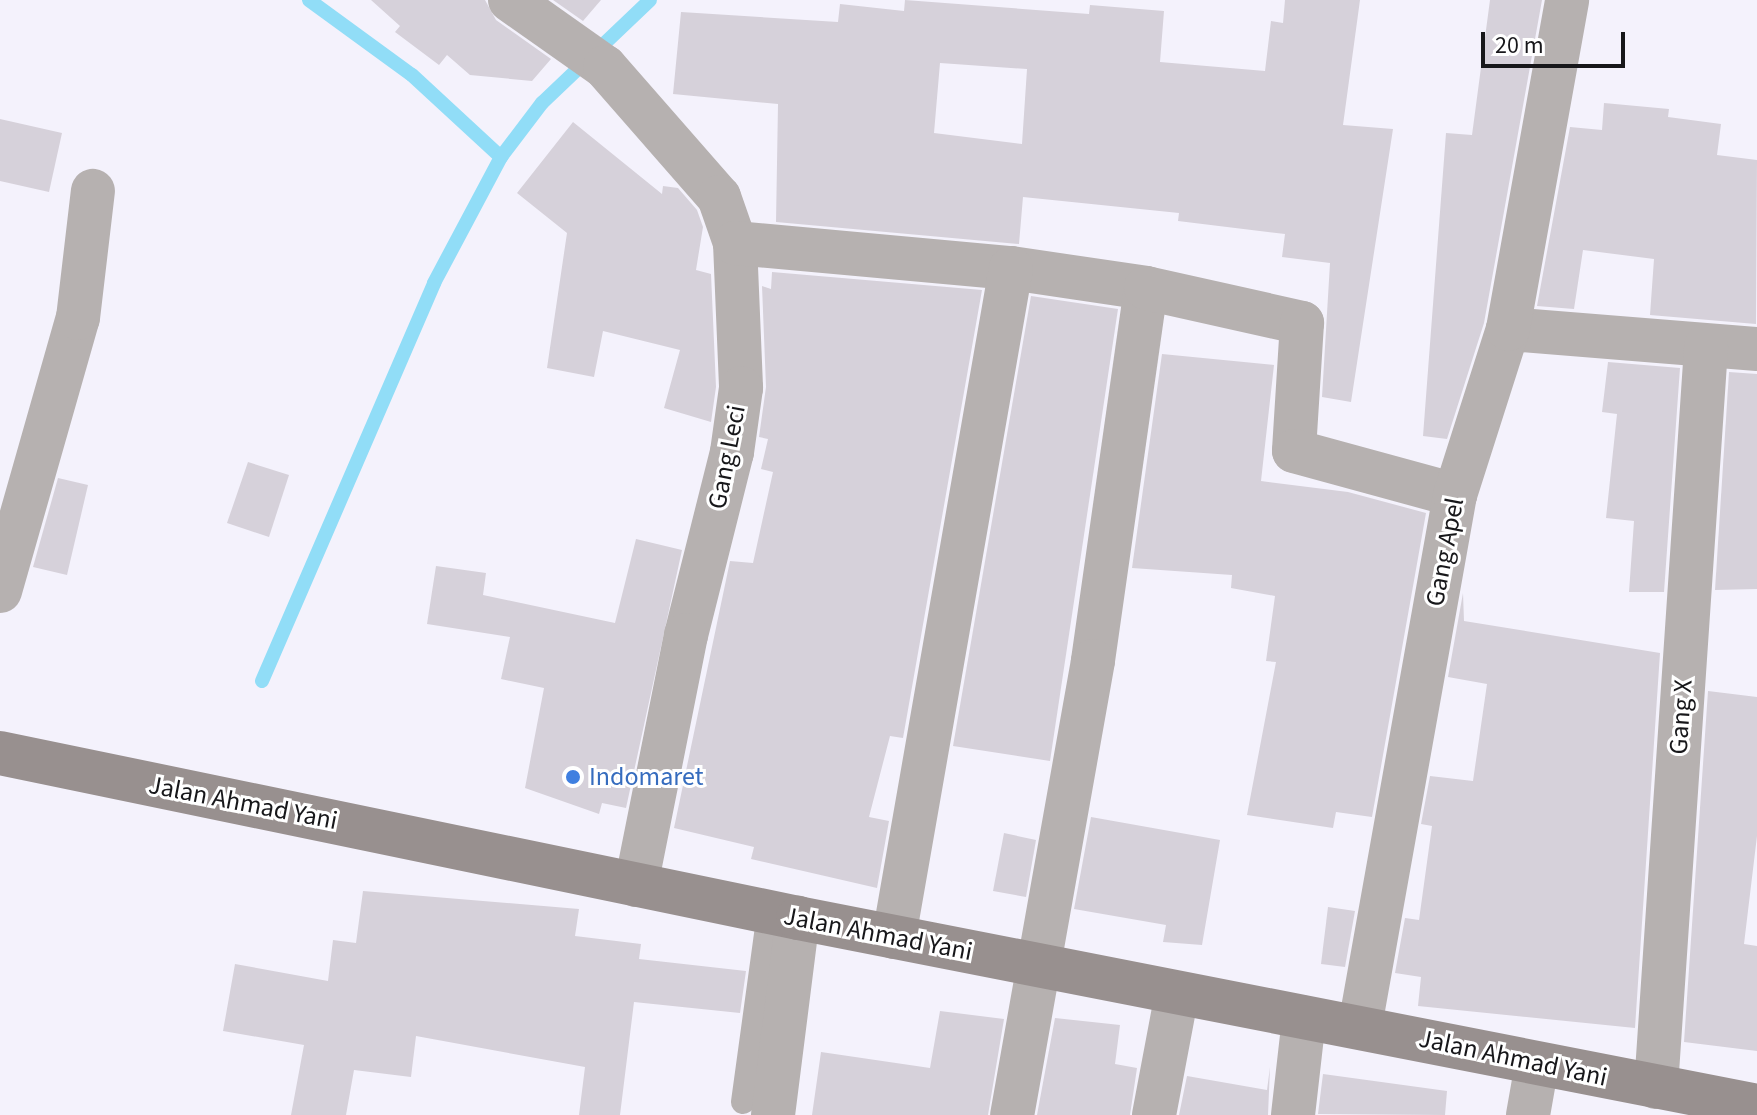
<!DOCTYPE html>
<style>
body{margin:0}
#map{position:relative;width:1757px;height:1115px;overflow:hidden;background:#f4f2fc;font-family:"Source Sans 3",sans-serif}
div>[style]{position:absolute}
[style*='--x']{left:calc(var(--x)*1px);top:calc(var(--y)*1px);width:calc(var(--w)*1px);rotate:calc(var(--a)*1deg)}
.stream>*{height:14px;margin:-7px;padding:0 7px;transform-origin:7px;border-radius:7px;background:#91ddf7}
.building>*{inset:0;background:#d6d1da}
.lane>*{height:24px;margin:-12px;padding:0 12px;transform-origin:12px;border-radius:12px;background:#b6b1b0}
.street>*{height:44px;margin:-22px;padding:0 22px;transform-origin:22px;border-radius:22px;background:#b6b1b0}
.secondary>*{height:44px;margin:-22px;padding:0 22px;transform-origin:22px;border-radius:22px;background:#98908f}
.dots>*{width:22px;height:22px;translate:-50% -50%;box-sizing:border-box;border:4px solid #fff;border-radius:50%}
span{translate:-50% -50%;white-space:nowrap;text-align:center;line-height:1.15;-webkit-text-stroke:6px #fff;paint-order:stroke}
.street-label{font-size:26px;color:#17171a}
.shop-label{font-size:26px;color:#366cbe}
.left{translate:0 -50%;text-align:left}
.scale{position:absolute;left:1481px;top:32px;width:144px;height:36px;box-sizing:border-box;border:4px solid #17171a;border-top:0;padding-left:10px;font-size:24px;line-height:28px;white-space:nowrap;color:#17171a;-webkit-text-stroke:6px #fff;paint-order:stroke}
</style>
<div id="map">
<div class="stream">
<div style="--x:309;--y:0;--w:127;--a:36.1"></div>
<div style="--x:412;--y:75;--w:121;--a:42.7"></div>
<div style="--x:262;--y:681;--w:434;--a:-66.6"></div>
<div style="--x:434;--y:283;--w:143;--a:-62"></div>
<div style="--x:501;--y:157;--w:68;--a:-52.8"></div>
<div style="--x:542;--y:103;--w:149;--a:-43.6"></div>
</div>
<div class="building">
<div style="clip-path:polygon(371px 0,485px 0,496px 20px,551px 59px,532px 81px,470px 75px,447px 55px,439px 65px,395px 32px,400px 26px)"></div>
<div style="clip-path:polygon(553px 0,601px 0,583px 21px)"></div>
<div style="clip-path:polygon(evenodd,905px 0,1089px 14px,1090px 5px,1164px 11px,1160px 62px,1265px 71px,1271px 21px,1283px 23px,1285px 0,1360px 0,1343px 125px,1393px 129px,1351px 402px,1322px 397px,1330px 263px,1282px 257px,1285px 234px,1178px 221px,1179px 213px,1023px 197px,1019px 244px,776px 222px,778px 104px,673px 94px,681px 12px,838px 22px,840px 4px,904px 11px,905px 0,940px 63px,1027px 69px,1022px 144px,934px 133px,940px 63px)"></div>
<div style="clip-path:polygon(1490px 0,1542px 0,1484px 323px,1447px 439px,1423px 436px,1446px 133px,1472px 135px)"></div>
<div style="clip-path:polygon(1604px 103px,1669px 109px,1668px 117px,1721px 124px,1717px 155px,1757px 160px,1756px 324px,1650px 315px,1654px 259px,1583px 250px,1574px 309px,1537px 306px,1570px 127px,1602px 130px)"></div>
<div style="clip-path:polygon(0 119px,62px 133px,49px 192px,0 181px)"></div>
<div style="clip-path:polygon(573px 122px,662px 194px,663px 186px,678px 188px,697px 210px,703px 227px,696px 270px,711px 274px,716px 387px,711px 422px,664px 408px,680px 350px,603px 331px,594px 377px,547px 368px,567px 233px,517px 193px)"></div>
<div style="clip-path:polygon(772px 272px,982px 290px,903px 738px,890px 736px,869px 817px,889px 821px,877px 888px,751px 859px,754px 847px,674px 828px,730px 561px,753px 563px,773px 472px,761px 469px,768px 439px,759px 437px,766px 387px,762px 286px,771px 289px)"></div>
<div style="clip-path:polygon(1031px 296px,1118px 309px,1050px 761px,953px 746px)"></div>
<div style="clip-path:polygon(1162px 354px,1274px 365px,1261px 481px,1348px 492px,1426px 513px,1372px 817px,1336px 812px,1333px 828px,1247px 815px,1276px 662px,1266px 661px,1275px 596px,1231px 588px,1232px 575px,1132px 568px)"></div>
<div style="clip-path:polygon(1608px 362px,1680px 368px,1664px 592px,1629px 592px,1634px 521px,1606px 518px,1617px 414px,1602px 412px)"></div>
<div style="clip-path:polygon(1729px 372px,1757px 374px,1757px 589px,1715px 590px)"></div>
<div style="clip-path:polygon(248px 462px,289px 475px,269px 537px,227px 523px)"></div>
<div style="clip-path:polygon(58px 478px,88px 485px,67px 575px,33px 567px)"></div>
<div style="clip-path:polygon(636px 539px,682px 550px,626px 808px,602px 803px,599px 814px,525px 788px,544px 688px,501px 679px,510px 637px,427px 624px,436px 566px,486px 573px,483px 595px,615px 623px)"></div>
<div style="clip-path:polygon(1463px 593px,1464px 621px,1660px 653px,1635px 1028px,1418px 1006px,1421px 977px,1395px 973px,1405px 918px,1419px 920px,1432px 826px,1421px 824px,1430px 776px,1473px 781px,1487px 684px,1448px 677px)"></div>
<div style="clip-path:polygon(1708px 691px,1757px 697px,1757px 836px,1744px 944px,1757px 946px,1757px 1051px,1684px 1042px)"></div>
<div style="clip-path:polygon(1091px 817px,1220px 840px,1202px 945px,1163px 942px,1166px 925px,1074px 909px)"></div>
<div style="clip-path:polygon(1004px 833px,1036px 840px,1026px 897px,993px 891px)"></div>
<div style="clip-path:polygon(363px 891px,579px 909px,575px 936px,641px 944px,639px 959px,746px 971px,740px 1013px,634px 1002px,620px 1115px,579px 1115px,585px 1067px,416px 1036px,411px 1077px,354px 1070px,346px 1115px,291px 1115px,304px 1045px,223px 1031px,235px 964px,328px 981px,333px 940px,356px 943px)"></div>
<div style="clip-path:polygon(1328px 907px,1355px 911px,1345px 967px,1321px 964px)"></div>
<div style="clip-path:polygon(940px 1011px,1004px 1019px,988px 1115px,812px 1115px,821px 1052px,930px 1068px)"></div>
<div style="clip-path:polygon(1055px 1018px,1120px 1025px,1115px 1064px,1137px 1068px,1130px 1115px,1037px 1115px)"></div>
<div style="clip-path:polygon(1270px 1067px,1268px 1115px,1179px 1115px,1187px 1076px,1267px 1090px)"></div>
<div style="clip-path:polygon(1323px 1074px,1447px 1091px,1445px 1115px,1318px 1114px)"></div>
</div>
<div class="lane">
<div style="--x:743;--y:1102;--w:192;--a:-82.2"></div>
</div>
<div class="street">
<div style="--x:510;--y:0;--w:116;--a:35.2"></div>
<div style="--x:605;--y:67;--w:173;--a:48.8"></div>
<div style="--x:719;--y:197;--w:49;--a:70.8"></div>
<div style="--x:735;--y:243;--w:145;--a:87.6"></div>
<div style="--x:741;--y:388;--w:65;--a:98"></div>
<div style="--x:732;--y:452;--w:189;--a:104.1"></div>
<div style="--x:686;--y:635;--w:255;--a:101.3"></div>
<div style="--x:735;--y:243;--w:277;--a:5.2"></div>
<div style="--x:1011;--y:268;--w:136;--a:8.4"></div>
<div style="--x:1146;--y:288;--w:377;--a:98.1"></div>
<div style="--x:1093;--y:661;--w:461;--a:100.1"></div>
<div style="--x:1146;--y:288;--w:160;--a:12.6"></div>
<div style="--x:1302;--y:323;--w:128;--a:93.6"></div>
<div style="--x:1294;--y:451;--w:167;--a:15.3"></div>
<div style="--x:1508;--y:329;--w:250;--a:4.6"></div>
<div style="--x:0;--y:591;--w:284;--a:-74.1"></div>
<div style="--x:78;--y:318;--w:128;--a:-83.3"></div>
<div style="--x:894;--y:937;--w:679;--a:-80.08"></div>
<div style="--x:1360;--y:1026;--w:539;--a:-79.86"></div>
<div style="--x:1455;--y:495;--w:174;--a:-72.3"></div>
<div style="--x:1508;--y:329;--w:334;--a:-79.8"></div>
<div style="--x:1656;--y:1087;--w:742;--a:-86.13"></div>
<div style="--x:773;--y:1115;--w:199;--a:-82.8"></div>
<div style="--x:1154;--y:1115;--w:124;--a:-79.3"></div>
<div style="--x:1293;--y:1115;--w:98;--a:-83.5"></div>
<div style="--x:1528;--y:1115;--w:52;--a:-80"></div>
</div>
<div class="secondary">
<div style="--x:0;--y:753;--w:815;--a:11.68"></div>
<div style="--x:798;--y:918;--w:977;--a:11.09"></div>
</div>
<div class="dots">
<div style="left:573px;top:777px;background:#3f7fe0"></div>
</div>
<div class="street-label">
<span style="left:727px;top:457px;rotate:-79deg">Gang Leci</span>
<span style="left:1445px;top:552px;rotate:-79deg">Gang Apel</span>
<span style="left:1681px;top:717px;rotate:-86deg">Gang X</span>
<span style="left:243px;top:803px;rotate:11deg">Jalan Ahmad Yani</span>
<span style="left:878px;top:934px;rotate:11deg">Jalan Ahmad Yani</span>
<span style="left:1513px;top:1058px;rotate:12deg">Jalan Ahmad Yani</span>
</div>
<div class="shop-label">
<span class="left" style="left:589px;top:777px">Indomaret</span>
</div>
<div class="scale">20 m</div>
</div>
